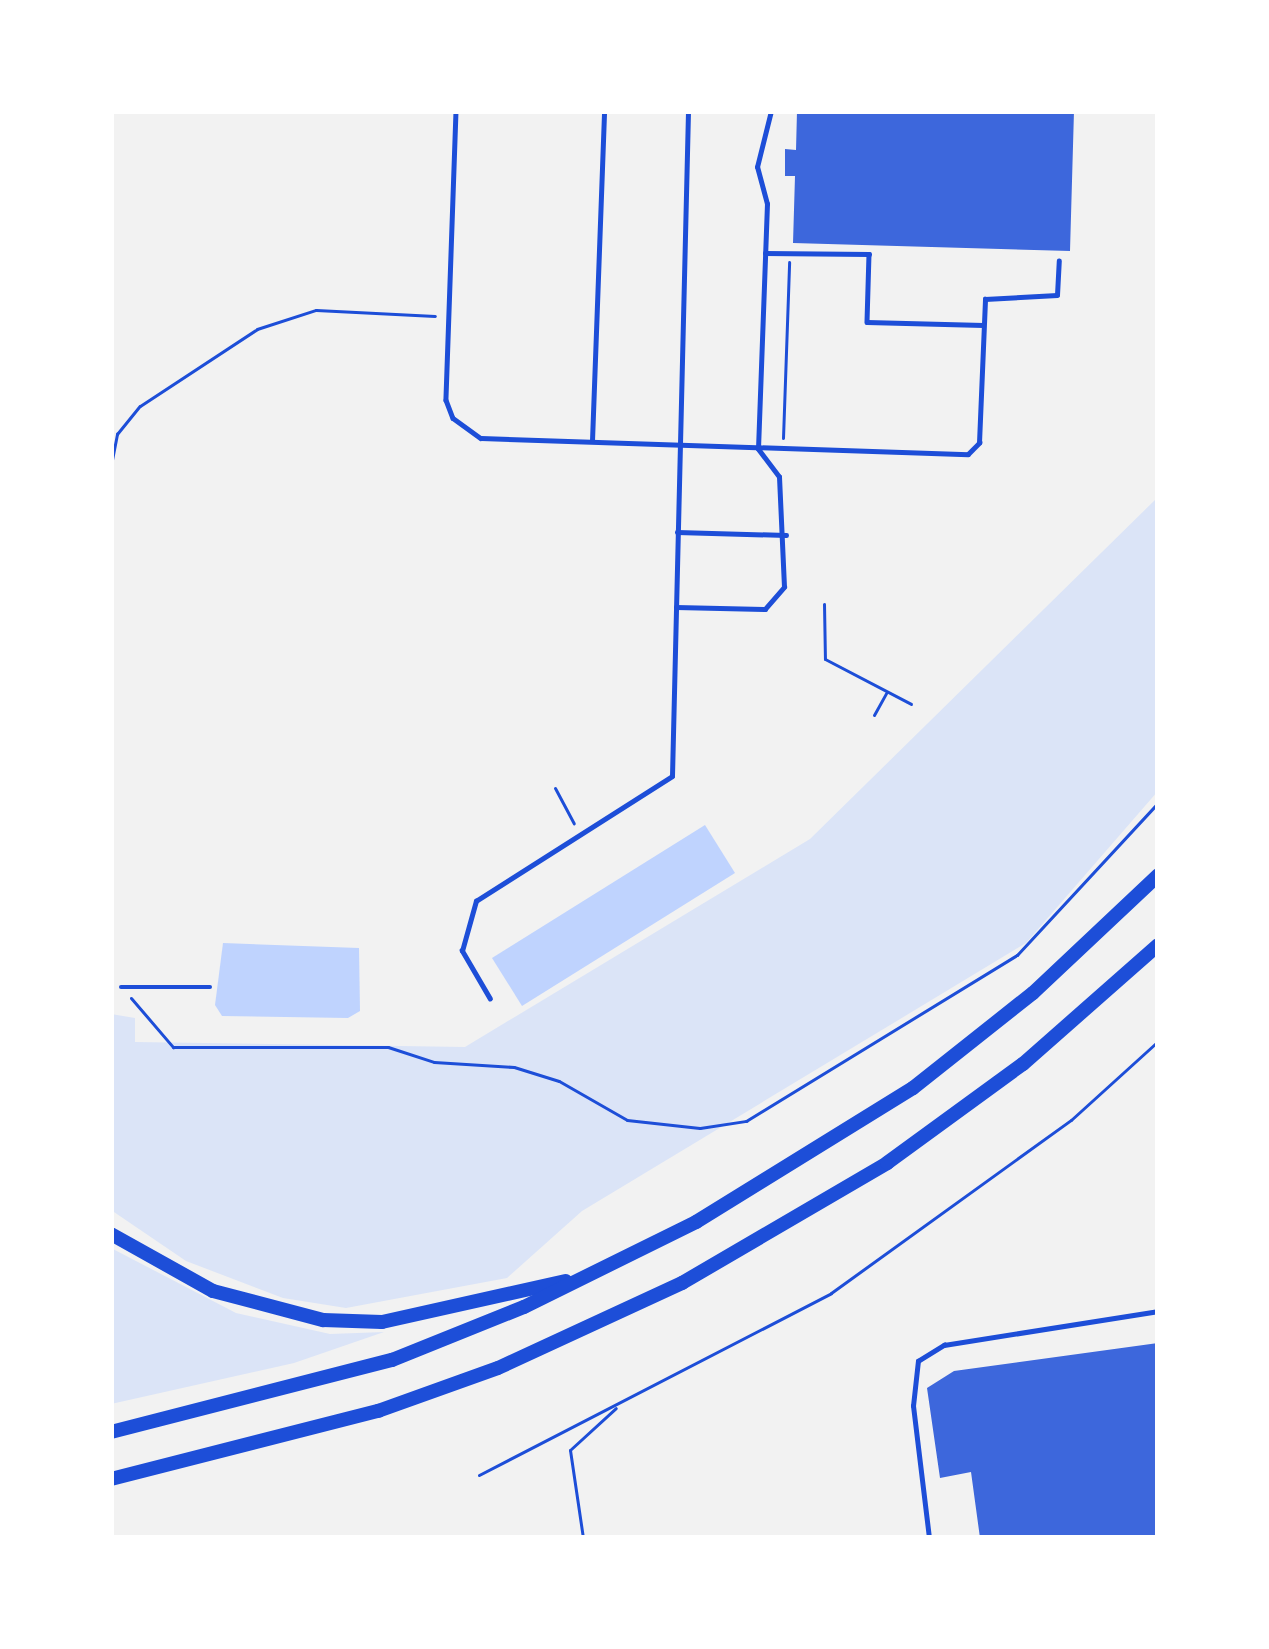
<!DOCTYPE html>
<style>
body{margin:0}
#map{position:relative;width:1269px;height:1649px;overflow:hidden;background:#f2f2f2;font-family:"PT Sans Narrow",sans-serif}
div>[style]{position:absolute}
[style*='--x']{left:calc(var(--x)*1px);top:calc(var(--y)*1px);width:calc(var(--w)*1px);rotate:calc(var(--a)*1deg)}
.green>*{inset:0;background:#dbe4f7}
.water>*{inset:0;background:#bfd3fe}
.building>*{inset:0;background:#3d67dc}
.path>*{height:3px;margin:-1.5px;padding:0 1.5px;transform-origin:1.5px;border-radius:1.5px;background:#1d4ed8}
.service>*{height:4.5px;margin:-2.25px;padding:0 2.25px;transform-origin:2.25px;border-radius:2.25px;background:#1d4ed8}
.trunk>*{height:14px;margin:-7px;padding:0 7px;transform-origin:7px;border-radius:7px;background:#1d4ed8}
span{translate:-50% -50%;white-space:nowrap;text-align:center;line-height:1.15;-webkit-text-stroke:10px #fff;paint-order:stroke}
.frame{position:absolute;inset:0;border:114px solid #fff;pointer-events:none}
</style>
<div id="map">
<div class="green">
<div style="clip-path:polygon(1158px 497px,1158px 791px,1026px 943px,582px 1211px,507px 1278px,346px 1308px,283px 1298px,186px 1261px,111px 1210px,111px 1014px,135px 1018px,135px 1042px,465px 1047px,810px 839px)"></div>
<div style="clip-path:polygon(111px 1248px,236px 1313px,330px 1334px,384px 1332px,294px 1363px,111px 1404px)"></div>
</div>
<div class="water">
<div style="clip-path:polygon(705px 825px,735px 873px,522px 1006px,492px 958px)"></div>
<div style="clip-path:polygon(223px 943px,359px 948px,360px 1011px,348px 1018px,222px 1016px,215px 1005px)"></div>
</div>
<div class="building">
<div style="clip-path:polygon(797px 111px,1074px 111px,1070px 251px,793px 243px,795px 176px,785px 176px,785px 149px,796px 150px)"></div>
<div style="clip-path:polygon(1158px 1343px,1158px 1538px,980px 1538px,971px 1472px,940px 1478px,927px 1388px,954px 1371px)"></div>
</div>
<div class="path">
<div style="--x:783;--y:438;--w:176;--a:-88"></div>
<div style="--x:111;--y:465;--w:32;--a:-79"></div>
<div style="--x:117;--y:434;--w:36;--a:-51"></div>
<div style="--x:140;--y:406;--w:140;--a:-33.3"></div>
<div style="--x:257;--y:329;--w:62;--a:-17.9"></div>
<div style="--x:316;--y:310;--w:119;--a:2.9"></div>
<div style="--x:824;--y:604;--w:55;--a:89"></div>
<div style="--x:825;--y:659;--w:97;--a:27.6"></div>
<div style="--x:874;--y:715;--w:25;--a:-61"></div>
<div style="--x:555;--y:788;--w:40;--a:62"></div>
<div style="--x:131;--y:998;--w:65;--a:49.4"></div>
<div style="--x:173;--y:1047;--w:215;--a:0"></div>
<div style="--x:388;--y:1047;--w:48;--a:18.1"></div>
<div style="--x:434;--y:1062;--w:80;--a:3.6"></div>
<div style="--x:514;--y:1067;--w:47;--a:17.3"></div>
<div style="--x:559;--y:1081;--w:78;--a:29.8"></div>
<div style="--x:627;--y:1120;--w:73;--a:6.3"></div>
<div style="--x:700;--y:1128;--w:47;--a:-8.7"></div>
<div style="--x:746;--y:1121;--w:318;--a:-31.5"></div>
<div style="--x:1017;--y:955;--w:207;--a:-47.2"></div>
<div style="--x:479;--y:1475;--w:396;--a:-27.3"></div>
<div style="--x:831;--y:1293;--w:296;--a:-35.8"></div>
<div style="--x:1071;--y:1120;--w:118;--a:-42.2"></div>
<div style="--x:583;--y:1538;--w:89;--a:-98.4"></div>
<div style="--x:570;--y:1450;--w:62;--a:-42.4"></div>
</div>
<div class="service">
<div style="--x:456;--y:111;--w:289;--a:92"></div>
<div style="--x:446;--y:400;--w:19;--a:69"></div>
<div style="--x:453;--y:418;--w:34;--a:36"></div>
<div style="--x:481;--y:438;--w:487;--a:1.9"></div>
<div style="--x:968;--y:454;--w:16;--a:-45"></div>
<div style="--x:979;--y:443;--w:144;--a:-87.6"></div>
<div style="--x:985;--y:299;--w:72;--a:-3.2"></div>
<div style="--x:1057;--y:295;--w:34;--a:-87"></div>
<div style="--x:765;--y:253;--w:104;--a:0.6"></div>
<div style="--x:869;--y:254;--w:68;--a:91.7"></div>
<div style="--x:867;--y:322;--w:116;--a:1.5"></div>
<div style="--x:592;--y:441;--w:330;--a:-87.9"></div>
<div style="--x:677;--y:532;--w:109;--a:1.6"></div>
<div style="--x:676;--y:607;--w:89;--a:1.3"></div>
<div style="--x:765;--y:609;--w:29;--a:-49"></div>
<div style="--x:784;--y:587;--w:110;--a:-92.6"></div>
<div style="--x:779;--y:477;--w:35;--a:-127"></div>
<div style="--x:758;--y:449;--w:245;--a:-87.9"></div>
<div style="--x:767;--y:204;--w:38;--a:-105"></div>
<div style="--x:757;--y:167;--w:58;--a:-76"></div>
<div style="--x:121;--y:987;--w:89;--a:0"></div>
<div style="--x:490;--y:999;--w:56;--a:-120.3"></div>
<div style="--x:462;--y:951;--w:52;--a:-74.4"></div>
<div style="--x:476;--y:901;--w:232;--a:-32.5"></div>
<div style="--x:672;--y:776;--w:665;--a:-88.62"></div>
<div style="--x:929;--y:1538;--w:133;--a:-96.9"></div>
<div style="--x:913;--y:1406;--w:45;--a:-83.7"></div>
<div style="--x:918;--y:1361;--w:31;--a:-32"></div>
<div style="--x:944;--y:1345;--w:217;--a:-9"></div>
</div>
<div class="trunk">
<div style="--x:111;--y:1234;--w:117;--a:29.2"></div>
<div style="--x:213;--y:1291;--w:114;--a:14.8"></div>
<div style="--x:323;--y:1320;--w:59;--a:1.9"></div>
<div style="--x:382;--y:1322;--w:188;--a:-12.6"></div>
<div style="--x:111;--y:1432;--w:290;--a:-14.4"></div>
<div style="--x:392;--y:1360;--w:142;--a:-21.9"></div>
<div style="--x:524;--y:1307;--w:192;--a:-26.3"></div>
<div style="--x:696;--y:1222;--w:255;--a:-31.7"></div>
<div style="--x:913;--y:1088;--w:153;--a:-38.4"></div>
<div style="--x:1033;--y:993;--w:172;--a:-43.3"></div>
<div style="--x:111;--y:1479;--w:276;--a:-14.3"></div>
<div style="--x:378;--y:1411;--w:127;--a:-19.7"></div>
<div style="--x:498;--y:1368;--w:203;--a:-24.8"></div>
<div style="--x:682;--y:1283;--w:238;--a:-30.3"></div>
<div style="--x:887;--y:1163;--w:168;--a:-36.1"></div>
<div style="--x:1023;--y:1064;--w:180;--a:-41.4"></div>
</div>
<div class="frame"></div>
</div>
